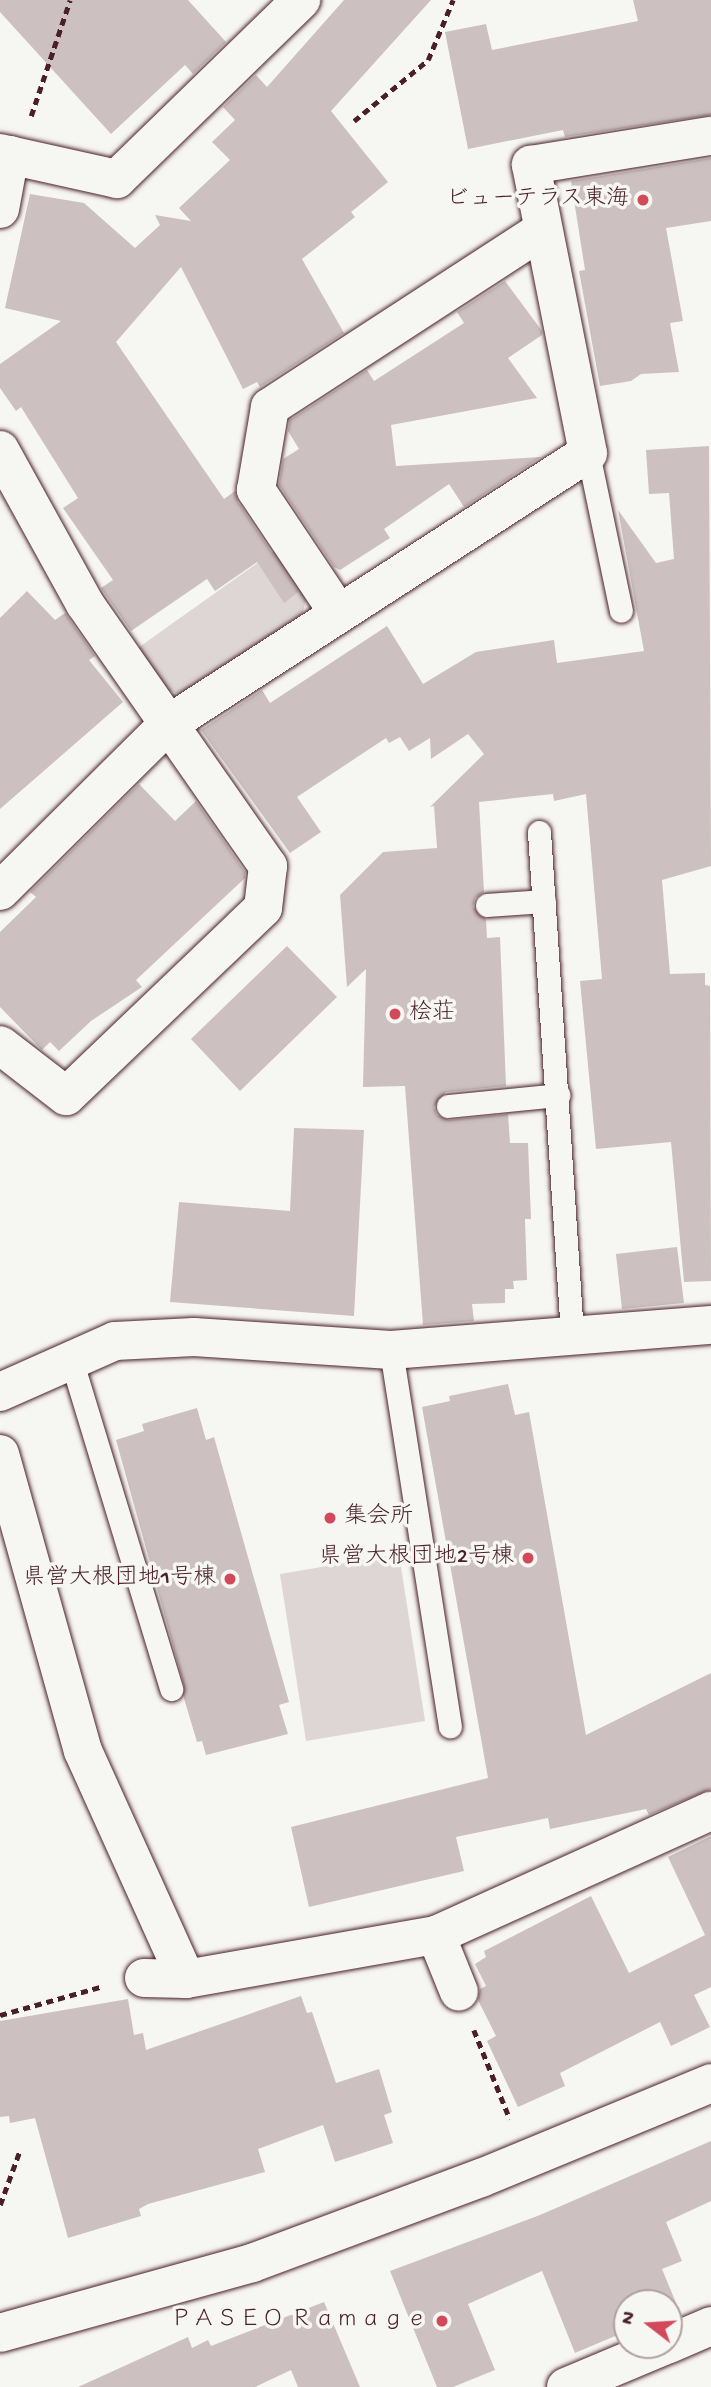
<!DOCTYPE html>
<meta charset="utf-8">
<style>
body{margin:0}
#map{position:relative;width:711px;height:2387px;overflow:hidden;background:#f6f6f2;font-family:"Gochi Hand","Klee One",sans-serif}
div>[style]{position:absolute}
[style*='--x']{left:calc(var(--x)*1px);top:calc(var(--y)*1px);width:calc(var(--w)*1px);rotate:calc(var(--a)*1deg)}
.green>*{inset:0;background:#ddd6d5}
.building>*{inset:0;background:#ccc1c0}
.path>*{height:4.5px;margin-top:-2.25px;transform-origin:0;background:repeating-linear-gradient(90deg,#4a1f2b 0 7px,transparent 0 12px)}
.roads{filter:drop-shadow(0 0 2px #4a1f2b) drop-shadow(0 0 2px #4a1f2b)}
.service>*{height:23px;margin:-11.5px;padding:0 11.5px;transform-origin:11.5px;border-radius:11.5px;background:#f6f6f2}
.minor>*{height:38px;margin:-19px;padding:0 19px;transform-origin:19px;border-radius:19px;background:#f6f6f2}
.tertiary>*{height:38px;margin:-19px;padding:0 19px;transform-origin:19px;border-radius:19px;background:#f6f6f2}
.dots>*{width:19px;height:19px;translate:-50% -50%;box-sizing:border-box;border:4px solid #f6f6f2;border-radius:50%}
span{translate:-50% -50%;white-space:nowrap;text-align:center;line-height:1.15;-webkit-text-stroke:7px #f6f6f2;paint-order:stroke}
.poi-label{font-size:23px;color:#4a1f2b}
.right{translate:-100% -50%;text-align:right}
.left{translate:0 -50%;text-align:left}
.north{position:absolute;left:613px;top:2289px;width:70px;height:70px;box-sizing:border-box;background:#f6f6f2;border:2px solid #b1a0a2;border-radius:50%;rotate:287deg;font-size:19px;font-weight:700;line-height:28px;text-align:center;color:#4a1f2b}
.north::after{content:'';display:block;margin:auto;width:24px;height:32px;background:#d1495b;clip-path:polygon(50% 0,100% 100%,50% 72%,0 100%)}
</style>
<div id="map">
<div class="green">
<div style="clip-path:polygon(277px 549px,307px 596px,302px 616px,183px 695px,160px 688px,135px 650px)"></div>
<div style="clip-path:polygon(399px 1554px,425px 1721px,306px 1741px,280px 1574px)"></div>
</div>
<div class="building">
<div style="clip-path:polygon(0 0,188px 0,226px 42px,193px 74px,185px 65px,111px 134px,0 12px)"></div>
<div style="clip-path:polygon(344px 0,431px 0,331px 111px,388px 182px,351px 212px,355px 217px,302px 259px,344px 333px,260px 387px,257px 382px,243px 389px,181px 267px,116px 342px,224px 499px,235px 491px,238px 502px,298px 592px,284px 603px,257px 562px,215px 591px,207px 579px,131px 631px,101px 588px,113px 580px,63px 508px,78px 498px,21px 407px,16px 411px,0 388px,0 364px,61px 321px,5px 308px,30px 194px,84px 203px,135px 248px,160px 225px,155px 215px,191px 221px,179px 208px,230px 160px,212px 142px,235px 120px,223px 107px,256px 75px,267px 87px)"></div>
<div style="clip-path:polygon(633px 0,711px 0,711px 115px,565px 137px,563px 130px,468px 149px,445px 32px,486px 24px,492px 50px,638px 21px)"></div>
<div style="clip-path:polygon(711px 158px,711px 221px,666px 228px,683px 321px,670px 323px,679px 372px,641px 374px,631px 381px,600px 386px,579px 271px,585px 270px,571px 181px)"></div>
<div style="clip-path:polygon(505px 281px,542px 331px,542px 335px,508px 358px,537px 398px,391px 425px,396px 466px,541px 457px,464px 507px,449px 484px,384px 529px,390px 538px,340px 570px,334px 567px,279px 485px,283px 459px,299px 449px,288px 431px,290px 420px,367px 370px,374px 381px,464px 323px,457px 312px)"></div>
<div style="clip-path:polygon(709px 446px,711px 866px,662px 880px,670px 974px,705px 973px,705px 985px,710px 986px,711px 1281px,684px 1282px,671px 1142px,596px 1149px,580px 981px,602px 979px,586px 794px,554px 801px,553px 794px,479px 802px,484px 892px,475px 898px,473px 907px,486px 919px,487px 938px,500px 937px,506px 1086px,446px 1092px,434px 1107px,437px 1115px,449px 1120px,508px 1114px,510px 1143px,528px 1143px,531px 1219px,525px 1219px,527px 1280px,513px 1281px,514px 1289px,505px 1289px,505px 1303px,472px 1304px,474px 1321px,423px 1325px,405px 1086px,363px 1087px,366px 969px,347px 987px,340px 895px,383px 852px,437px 848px,434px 806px,430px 807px,484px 754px,468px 734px,431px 759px,430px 738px,409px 751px,400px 737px,389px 743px,386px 738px,297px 797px,321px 832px,290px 853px,201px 730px,262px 690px,270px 703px,387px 626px,423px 684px,476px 652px,554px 640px,557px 663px,644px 651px,618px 510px,656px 563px,674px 559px,669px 493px,649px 494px,646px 450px)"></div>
<div style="clip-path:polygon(27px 591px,55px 620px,65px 613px,95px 656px,89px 660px,123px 702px,0 809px,0 618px)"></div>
<div style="clip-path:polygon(139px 784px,175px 821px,196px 801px,245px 872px,245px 878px,136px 980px,142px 987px,91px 1021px,59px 1051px,50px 1042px,42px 1050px,0 1007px,0 932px,36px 897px,30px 892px)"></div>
<div style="clip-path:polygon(287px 946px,337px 997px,240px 1091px,191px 1039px)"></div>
<div style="clip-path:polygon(294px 1128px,364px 1130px,354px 1316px,170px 1302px,179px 1202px,290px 1211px)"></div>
<div style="clip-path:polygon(677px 1247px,684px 1303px,622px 1309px,616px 1254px)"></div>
<div style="clip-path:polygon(508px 1384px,515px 1415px,529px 1412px,586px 1735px,711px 1673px,711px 1789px,649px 1815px,646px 1809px,550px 1829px,548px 1818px,456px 1837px,464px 1871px,309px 1907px,291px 1827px,488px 1778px,422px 1407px,450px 1401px,449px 1396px)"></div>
<div style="clip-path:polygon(197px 1408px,206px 1440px,214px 1437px,289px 1702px,279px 1705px,288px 1734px,206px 1755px,202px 1741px,197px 1742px,183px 1695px,184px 1685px,116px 1440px,144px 1431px,142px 1424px)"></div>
<div style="clip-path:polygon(711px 1836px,711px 1987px,694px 1995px,710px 2027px,671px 2046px,660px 2022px,560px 2073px,565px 2086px,518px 2107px,487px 2041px,496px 2036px,478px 2000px,480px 1989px,486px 1986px,475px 1964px,486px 1957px,484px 1951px,591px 1896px,629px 1973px,705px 1935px,668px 1857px)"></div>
<div style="clip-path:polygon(301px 1996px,307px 2013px,312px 2012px,336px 2083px,379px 2069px,392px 2112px,384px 2115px,393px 2143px,335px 2162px,323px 2125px,258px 2149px,265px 2172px,148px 2204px,139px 2209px,141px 2216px,68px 2238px,35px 2118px,10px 2123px,9px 2116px,0 2117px,0 2021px,128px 1999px,134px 2035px,143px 2033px,146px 2050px)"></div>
<div style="clip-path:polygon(711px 2141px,711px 2201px,666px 2222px,682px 2261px,662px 2269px,679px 2310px,669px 2314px,669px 2303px,627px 2303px,627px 2331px,575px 2353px,542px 2271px,468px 2304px,495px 2370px,453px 2387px,437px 2387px,390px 2271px,540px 2215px)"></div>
<div style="clip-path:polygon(324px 2302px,360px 2387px,298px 2387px,291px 2370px,255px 2387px,78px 2387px,188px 2337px,192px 2348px,208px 2340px,211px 2346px)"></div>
</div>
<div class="path">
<div style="--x:31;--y:116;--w:122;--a:-71.4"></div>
<div style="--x:354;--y:121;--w:96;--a:-39.5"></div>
<div style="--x:428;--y:60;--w:65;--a:-67.4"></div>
<div style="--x:0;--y:2015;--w:107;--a:-15.7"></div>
<div style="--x:474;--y:2030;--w:96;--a:68"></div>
<div style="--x:0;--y:2205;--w:59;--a:-70"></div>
</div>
<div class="roads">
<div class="service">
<div style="--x:588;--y:453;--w:161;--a:78.2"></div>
<div style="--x:539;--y:832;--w:503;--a:86.24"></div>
<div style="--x:487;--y:905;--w:57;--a:-4"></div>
<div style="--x:448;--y:1106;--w:111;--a:-5.7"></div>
<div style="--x:391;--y:1350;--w:381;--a:81.1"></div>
<div style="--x:71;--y:1359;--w:345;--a:73.1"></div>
</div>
<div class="minor">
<div style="--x:0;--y:153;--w:120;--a:12.5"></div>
<div style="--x:117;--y:179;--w:257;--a:-44.2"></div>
<div style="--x:0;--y:209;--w:55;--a:-79.5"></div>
<div style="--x:0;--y:450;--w:176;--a:61.1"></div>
<div style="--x:85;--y:604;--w:320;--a:55.1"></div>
<div style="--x:268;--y:866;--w:42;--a:96.8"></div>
<div style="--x:263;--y:908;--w:272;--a:136.3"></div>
<div style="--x:66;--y:1096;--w:83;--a:-142.3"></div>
<div style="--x:337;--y:611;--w:146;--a:-123.8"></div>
<div style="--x:256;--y:490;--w:84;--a:-80.4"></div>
<div style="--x:270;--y:407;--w:325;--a:-33"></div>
<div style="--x:0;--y:891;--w:235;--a:-44.8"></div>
<div style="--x:167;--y:725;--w:501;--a:-32.87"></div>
<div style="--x:588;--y:453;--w:294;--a:-101.2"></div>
<div style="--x:531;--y:165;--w:182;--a:-9.2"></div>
<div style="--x:0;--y:1392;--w:126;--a:-23.9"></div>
<div style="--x:115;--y:1341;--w:79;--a:-2.9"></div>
<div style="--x:194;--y:1337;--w:197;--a:3.8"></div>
<div style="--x:391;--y:1350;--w:321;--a:-4.5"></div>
<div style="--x:0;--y:1454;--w:308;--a:74.4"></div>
<div style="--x:83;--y:1751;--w:250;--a:65.7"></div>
<div style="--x:186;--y:1979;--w:254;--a:-10"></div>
<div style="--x:436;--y:1935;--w:302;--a:-24.3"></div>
<div style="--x:436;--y:1935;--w:61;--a:68"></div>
<div style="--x:144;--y:1978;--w:42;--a:1.4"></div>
<div style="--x:669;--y:2344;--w:46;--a:-23.2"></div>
<div style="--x:566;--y:2387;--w:108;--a:-22.8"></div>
</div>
<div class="tertiary">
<div style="--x:0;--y:2333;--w:262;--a:-15.5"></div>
<div style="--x:252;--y:2263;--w:244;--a:-20.4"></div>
<div style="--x:481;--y:2178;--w:249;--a:-22.4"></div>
</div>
</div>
<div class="dots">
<div style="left:643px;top:200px;background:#d1495b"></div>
<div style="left:395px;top:1014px;background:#d1495b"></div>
<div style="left:330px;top:1518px;background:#d1495b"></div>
<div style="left:528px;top:1558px;background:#d1495b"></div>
<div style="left:230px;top:1579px;background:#d1495b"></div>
<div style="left:442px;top:2321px;background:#d1495b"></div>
</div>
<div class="poi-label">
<span class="right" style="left:629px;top:200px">ビューテラス東海</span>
<span class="left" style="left:409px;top:1014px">桧荘</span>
<span class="left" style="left:344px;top:1518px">集会所</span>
<span class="right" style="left:514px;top:1558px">県営大根団地2号棟</span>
<span class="right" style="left:216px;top:1579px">県営大根団地1号棟</span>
<span class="right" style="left:428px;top:2321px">ＰＡＳＥＯ Ｒａｍａｇｅ</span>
</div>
<div class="north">N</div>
</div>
